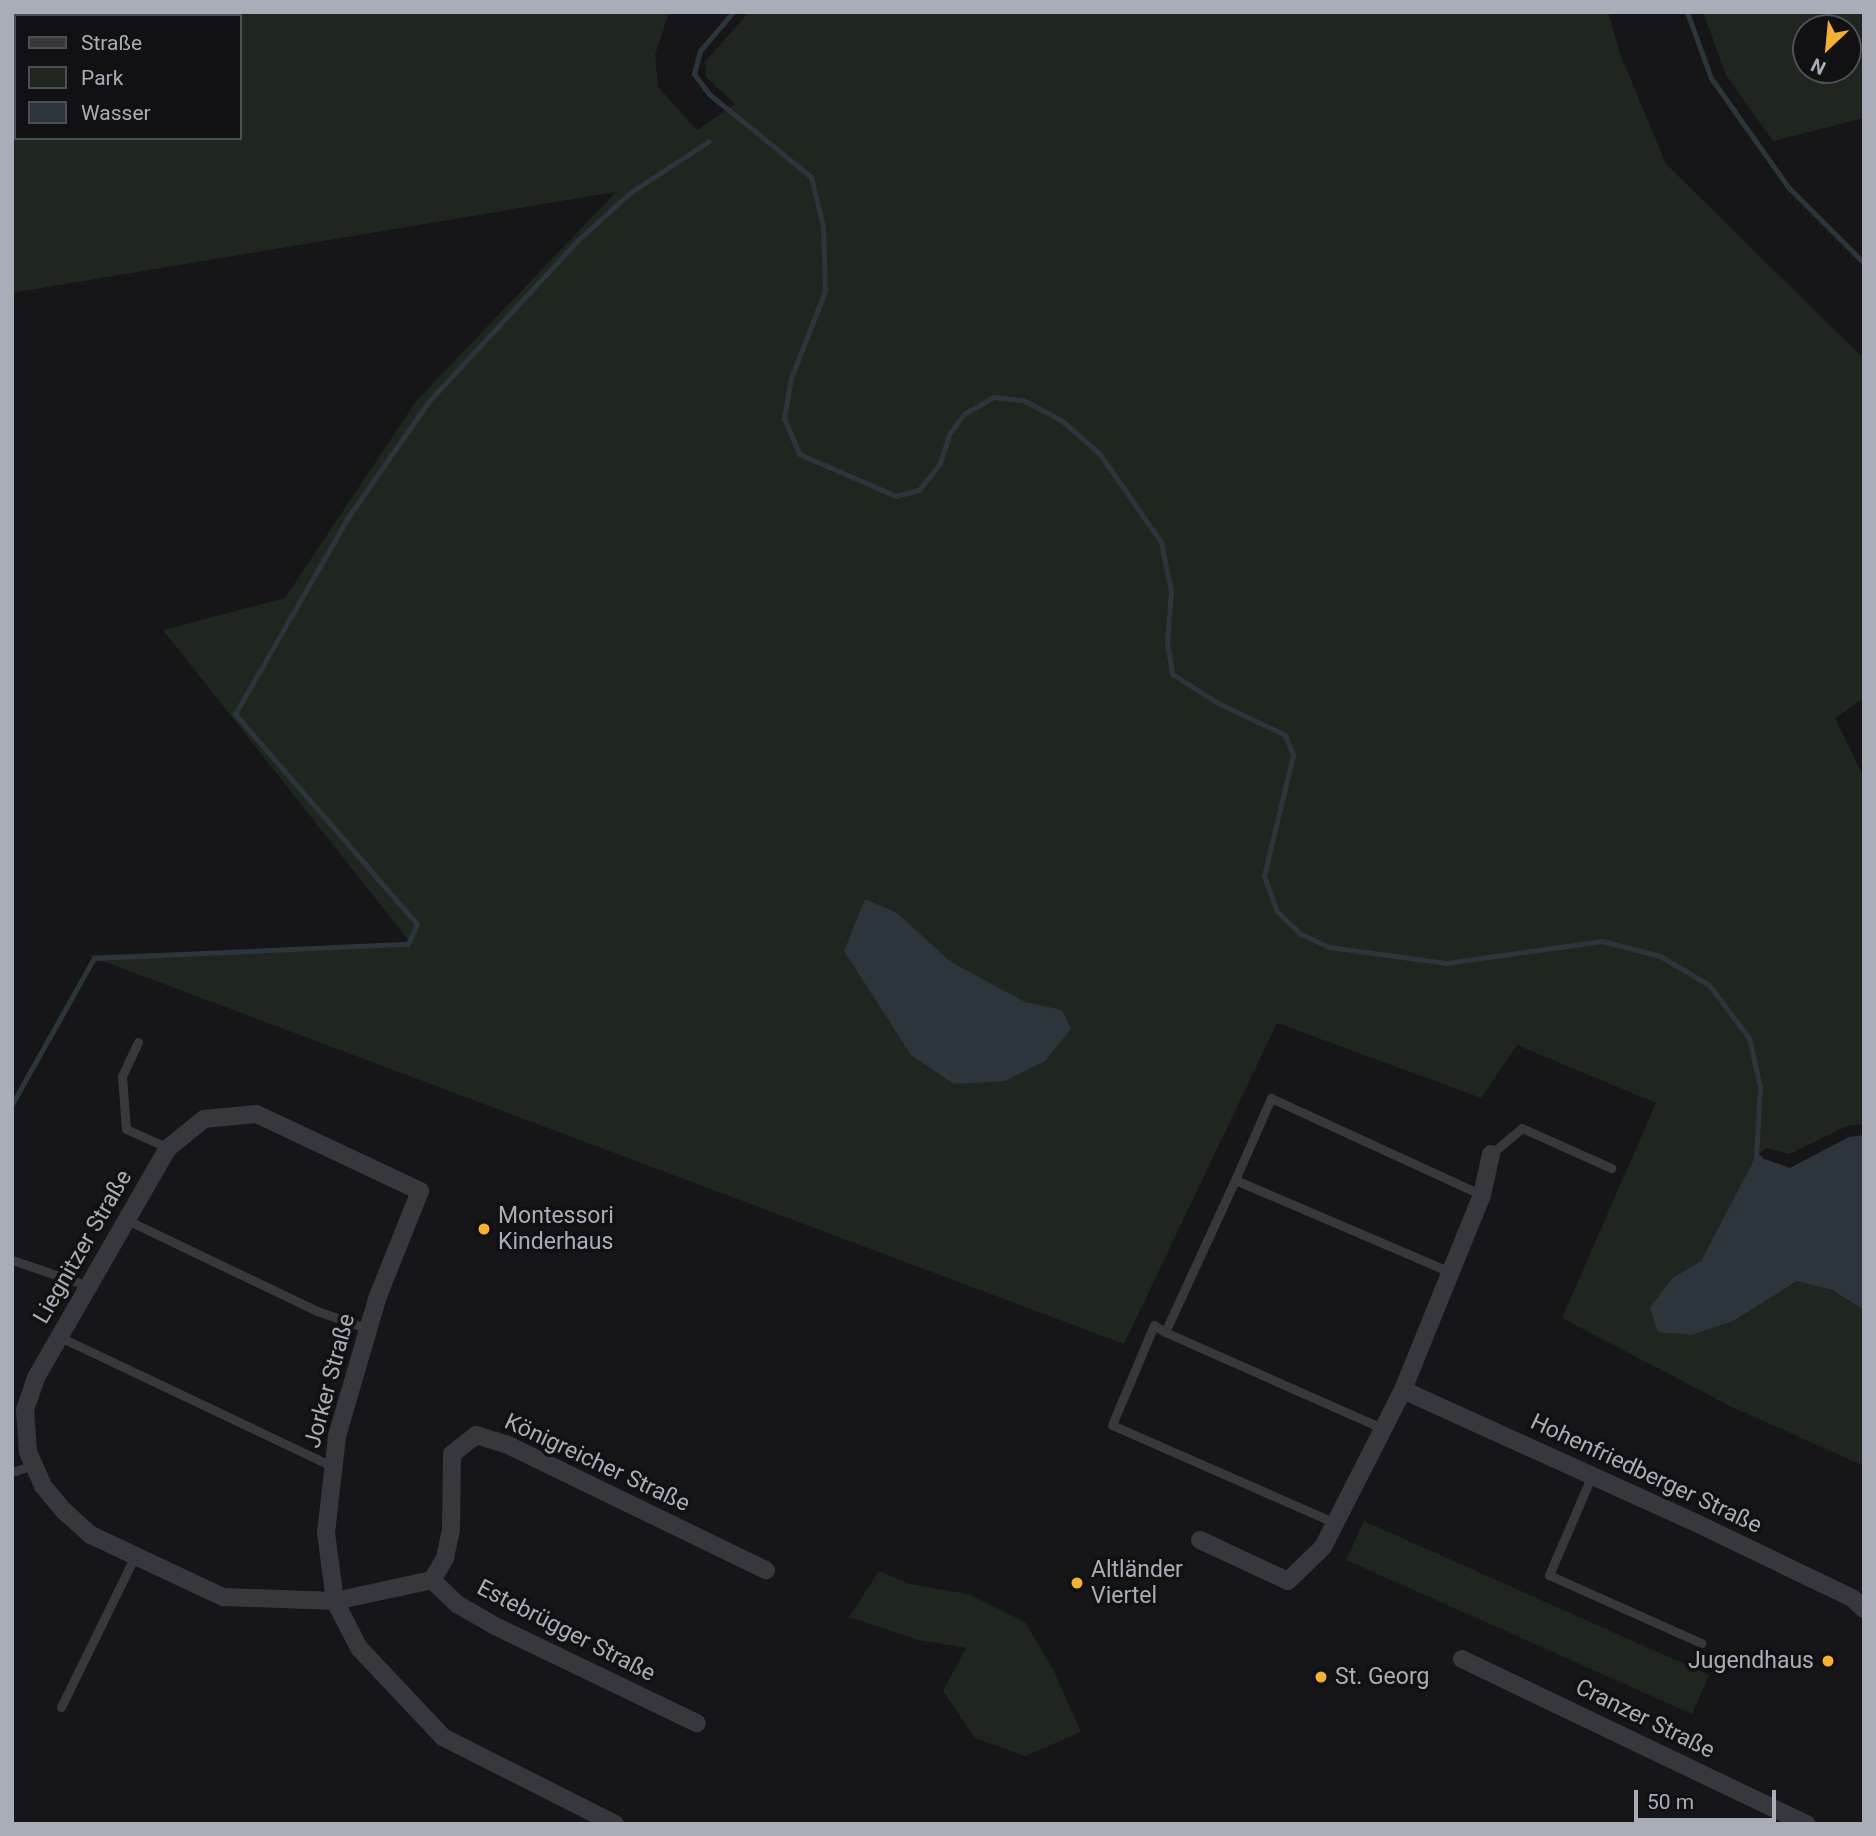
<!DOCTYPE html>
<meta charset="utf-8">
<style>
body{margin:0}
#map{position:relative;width:1876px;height:1836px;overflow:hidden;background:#161618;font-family:Roboto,sans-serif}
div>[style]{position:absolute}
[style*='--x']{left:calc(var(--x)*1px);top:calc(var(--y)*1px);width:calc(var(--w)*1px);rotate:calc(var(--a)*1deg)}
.green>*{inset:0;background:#1e261f}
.water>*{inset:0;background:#2c353c}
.stream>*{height:5px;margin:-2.5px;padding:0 2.5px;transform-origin:2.5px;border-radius:2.5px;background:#2c353c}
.service>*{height:9px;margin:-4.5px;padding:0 4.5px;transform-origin:4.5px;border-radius:4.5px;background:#37383d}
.minor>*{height:18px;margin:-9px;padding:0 9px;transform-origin:9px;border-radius:9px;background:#37383d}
.dots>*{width:19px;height:19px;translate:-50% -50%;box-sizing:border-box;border:4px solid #111113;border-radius:50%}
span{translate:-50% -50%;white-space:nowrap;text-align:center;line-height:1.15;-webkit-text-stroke:7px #111113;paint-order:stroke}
.poi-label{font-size:23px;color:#a8adb8}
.left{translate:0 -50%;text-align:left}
.right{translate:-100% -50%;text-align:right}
.street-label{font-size:23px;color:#a8adb8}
.frame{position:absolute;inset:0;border:14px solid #a8adb8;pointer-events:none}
.legend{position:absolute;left:14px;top:14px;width:228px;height:126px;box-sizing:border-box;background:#111113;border:2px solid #4d4f55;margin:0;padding:9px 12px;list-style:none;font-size:21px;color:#a8adb8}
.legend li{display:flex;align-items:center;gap:14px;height:35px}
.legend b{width:35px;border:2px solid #4d4f55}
.north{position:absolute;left:1792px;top:14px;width:70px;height:70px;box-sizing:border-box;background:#111113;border:2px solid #4d4f55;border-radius:50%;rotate:206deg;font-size:19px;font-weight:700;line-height:28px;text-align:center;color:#a8adb8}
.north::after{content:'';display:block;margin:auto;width:24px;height:32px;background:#f2b134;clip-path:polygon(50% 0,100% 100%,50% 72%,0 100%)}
.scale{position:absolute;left:1634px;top:1790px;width:142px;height:32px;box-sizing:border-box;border:4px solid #a8adb8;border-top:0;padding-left:9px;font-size:21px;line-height:24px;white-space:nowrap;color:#a8adb8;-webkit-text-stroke:5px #111113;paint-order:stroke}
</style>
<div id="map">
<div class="green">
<div style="clip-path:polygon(51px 12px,669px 12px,655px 55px,658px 87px,697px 130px,735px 104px,706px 77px,705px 62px,749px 12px,1608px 12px,1620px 54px,1666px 164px,1864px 359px,1864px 698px,1835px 718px,1864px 778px,1864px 1124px,1847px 1126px,1789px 1154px,1766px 1148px,1756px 1156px,1701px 1261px,1672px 1278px,1735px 1320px,1797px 1281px,1832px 1290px,1864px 1310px,1864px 1466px,1732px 1407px,1562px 1318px,1656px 1103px,1517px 1045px,1481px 1098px,1277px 1023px,1124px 1344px,87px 955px,413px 946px,163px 630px,285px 598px,417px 400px,616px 192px,12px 293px,12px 35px,16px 33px,16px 138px,240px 138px,240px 16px,45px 16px)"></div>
<div style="clip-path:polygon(evenodd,1703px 12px,1864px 12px,1864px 118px,1773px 141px,1726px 75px,1703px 12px,1848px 28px,1848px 70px,1806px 70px,1806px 28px,1848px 28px)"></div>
<div style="clip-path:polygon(1364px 1521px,1709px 1675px,1692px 1714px,1346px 1560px)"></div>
<div style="clip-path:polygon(879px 1571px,909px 1584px,968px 1594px,1025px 1622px,1054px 1671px,1081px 1732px,1025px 1756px,975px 1738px,943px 1691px,966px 1648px,918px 1640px,849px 1617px)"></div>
</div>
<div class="water">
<div style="clip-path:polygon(865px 899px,897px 913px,951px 962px,1025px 1002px,1062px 1010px,1071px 1029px,1045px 1061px,1005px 1081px,954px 1084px,911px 1055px,844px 951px)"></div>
<div style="clip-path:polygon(1864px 1135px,1864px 1310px,1832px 1290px,1797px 1281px,1735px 1320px,1692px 1335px,1658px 1332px,1650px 1308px,1672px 1278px,1701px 1261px,1756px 1156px,1790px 1168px,1849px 1137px)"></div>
</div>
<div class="stream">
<div style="--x:733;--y:12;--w:51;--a:130.2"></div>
<div style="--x:700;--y:51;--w:24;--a:105"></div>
<div style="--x:694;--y:74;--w:25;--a:53"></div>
<div style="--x:709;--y:94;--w:132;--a:39.1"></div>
<div style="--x:811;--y:177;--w:50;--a:76.2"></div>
<div style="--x:823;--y:226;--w:65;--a:88.2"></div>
<div style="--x:825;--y:291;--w:93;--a:111.3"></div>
<div style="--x:791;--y:378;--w:41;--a:99.9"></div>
<div style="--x:784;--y:418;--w:39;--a:67"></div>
<div style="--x:799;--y:454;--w:106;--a:23.4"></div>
<div style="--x:896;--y:496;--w:24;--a:-15"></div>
<div style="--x:919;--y:490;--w:34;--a:-52"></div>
<div style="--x:940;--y:463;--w:32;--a:-72"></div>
<div style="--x:950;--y:433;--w:24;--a:-54"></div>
<div style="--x:964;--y:414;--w:34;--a:-30"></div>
<div style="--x:993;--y:397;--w:30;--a:6"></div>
<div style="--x:1023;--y:400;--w:43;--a:27.8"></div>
<div style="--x:1061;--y:420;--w:50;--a:41"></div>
<div style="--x:1099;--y:453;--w:108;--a:55.1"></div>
<div style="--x:1161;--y:542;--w:50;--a:78.5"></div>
<div style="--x:1171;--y:591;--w:51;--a:94.5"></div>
<div style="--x:1167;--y:642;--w:32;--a:81"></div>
<div style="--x:1172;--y:674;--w:54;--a:32.2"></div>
<div style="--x:1218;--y:703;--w:74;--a:25.5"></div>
<div style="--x:1285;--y:735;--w:22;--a:68"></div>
<div style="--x:1293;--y:755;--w:124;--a:103.5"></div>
<div style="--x:1264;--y:876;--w:37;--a:70"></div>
<div style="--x:1277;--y:911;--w:33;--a:44"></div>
<div style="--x:1301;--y:934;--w:31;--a:25"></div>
<div style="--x:1329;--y:947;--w:118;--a:7.8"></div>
<div style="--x:1446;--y:963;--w:158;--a:-8"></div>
<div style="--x:1602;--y:941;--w:60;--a:14.5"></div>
<div style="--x:1660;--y:956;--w:57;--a:30.6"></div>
<div style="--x:1709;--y:985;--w:66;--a:53"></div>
<div style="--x:1749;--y:1038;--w:50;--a:77.3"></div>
<div style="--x:1760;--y:1087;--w:69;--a:93.3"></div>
<div style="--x:1756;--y:1156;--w:4;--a:27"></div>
<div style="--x:1687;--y:12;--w:70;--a:70"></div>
<div style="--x:1711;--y:78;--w:135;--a:54.7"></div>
<div style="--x:1789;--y:188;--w:106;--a:45"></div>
<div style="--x:12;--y:1104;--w:167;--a:-60.7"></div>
<div style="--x:94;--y:958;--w:314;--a:-2.6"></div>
<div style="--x:408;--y:944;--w:22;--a:-66"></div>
<div style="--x:417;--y:924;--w:278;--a:-130.9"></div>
<div style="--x:235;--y:714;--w:228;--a:-60.1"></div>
<div style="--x:349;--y:516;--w:140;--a:-55.2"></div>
<div style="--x:429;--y:401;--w:218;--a:-47.2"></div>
<div style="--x:577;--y:241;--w:73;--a:-42.2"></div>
<div style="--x:631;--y:192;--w:93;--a:-33.2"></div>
</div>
<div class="service">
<div style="--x:138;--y:1042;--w:38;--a:115"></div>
<div style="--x:122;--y:1076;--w:53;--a:85.7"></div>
<div style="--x:126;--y:1129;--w:46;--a:24.3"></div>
<div style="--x:1491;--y:1154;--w:40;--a:-40"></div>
<div style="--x:1522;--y:1128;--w:98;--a:24.2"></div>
<div style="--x:1235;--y:1180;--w:167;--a:114.7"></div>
<div style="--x:1165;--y:1332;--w:240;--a:23.9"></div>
<div style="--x:127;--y:1220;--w:211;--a:25.6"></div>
<div style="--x:317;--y:1311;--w:55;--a:19.1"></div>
<div style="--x:12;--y:1260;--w:81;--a:18.7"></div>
<div style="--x:1450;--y:1272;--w:234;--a:-156.8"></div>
<div style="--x:1235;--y:1180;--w:90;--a:-66.3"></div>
<div style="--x:1271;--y:1098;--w:232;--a:24.7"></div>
<div style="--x:1165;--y:1332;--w:13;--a:-148"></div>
<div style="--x:1154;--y:1325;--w:108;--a:112.8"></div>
<div style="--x:1112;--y:1425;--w:244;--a:23.7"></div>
<div style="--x:60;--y:1337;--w:303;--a:25.4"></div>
<div style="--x:12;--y:1472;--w:22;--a:-18"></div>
<div style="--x:1592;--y:1475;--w:109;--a:113.3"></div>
<div style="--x:1549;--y:1575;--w:167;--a:24.1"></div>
<div style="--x:61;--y:1707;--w:168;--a:-63.9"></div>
</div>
<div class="minor">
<div style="--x:1491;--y:1154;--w:42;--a:102.4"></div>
<div style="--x:1482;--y:1195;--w:210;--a:112.1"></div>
<div style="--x:1403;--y:1390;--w:317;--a:24.4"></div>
<div style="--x:1692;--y:1521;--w:178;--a:25.7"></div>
<div style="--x:1852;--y:1598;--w:16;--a:43"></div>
<div style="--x:1200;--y:1540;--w:97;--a:25"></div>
<div style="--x:1288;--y:1581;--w:49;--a:-44.2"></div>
<div style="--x:1323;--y:1547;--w:176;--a:-63"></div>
<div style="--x:432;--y:1580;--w:26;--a:-59"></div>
<div style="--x:445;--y:1558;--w:29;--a:-78"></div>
<div style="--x:451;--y:1530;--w:76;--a:-89.2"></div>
<div style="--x:452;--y:1454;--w:31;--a:-38"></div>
<div style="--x:476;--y:1435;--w:31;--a:17"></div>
<div style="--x:506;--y:1444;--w:289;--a:25.9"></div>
<div style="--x:1462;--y:1659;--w:382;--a:25.6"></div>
<div style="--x:615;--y:1824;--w:193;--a:-153.2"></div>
<div style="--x:443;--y:1737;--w:122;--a:-133.3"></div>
<div style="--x:359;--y:1648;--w:53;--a:-117.1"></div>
<div style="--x:335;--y:1601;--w:69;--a:-97.5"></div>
<div style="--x:326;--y:1533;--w:98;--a:-83.5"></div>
<div style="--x:337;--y:1436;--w:146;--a:-73.7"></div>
<div style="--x:378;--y:1296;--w:113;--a:-68.2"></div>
<div style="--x:420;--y:1191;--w:181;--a:-154.8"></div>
<div style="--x:256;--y:1114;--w:52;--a:174.5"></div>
<div style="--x:204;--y:1119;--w:46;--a:141.1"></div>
<div style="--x:168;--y:1148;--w:265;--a:119.9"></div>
<div style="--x:36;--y:1378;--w:34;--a:109"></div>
<div style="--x:25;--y:1410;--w:42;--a:85.9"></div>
<div style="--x:28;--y:1452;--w:37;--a:66"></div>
<div style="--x:43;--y:1486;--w:33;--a:50"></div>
<div style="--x:64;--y:1511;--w:36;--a:42"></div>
<div style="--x:91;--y:1535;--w:146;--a:25.2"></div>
<div style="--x:223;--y:1597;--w:112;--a:2"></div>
<div style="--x:335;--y:1601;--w:99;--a:-12.2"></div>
<div style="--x:432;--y:1580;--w:35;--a:44"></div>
<div style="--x:457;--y:1604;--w:44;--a:30.1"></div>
<div style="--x:495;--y:1626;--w:224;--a:25.7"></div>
</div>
<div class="dots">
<div style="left:484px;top:1229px;background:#f2b134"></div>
<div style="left:1077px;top:1583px;background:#f2b134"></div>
<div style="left:1828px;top:1661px;background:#f2b134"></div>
<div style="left:1321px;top:1677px;background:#f2b134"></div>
</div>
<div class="poi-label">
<span class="left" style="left:498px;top:1229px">Montessori<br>Kinderhaus</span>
<span class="left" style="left:1091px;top:1583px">Altländer<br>Viertel</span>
<span class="right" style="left:1814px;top:1661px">Jugendhaus</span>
<span class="left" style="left:1335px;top:1677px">St. Georg</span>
</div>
<div class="street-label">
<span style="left:83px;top:1247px;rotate:-60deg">Liegnitzer Straße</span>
<span style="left:330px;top:1381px;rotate:-75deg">Jorker Straße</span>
<span style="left:597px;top:1463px;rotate:25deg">Königreicher Straße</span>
<span style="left:1646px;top:1474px;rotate:25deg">Hohenfriedberger Straße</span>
<span style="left:566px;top:1631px;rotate:27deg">Estebrügger Straße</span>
<span style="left:1645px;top:1719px;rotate:26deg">Cranzer Straße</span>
</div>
<div class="frame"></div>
<ul class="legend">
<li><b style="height:9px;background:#37383d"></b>Straße</li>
<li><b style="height:19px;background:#1e261f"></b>Park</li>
<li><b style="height:19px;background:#2c353c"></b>Wasser</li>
</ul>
<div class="north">N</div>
<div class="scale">50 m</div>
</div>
